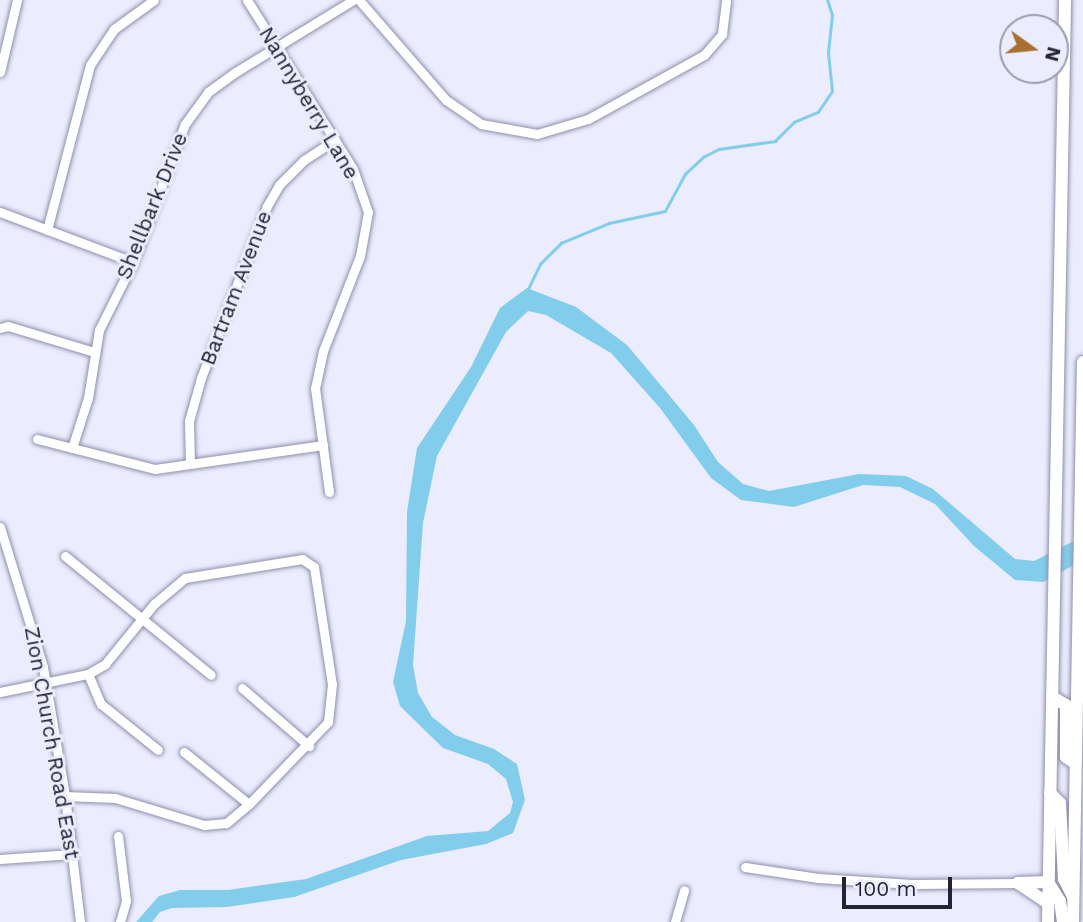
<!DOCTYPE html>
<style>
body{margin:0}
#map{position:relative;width:1083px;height:922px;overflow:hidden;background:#ebecfe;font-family:"Work Sans",sans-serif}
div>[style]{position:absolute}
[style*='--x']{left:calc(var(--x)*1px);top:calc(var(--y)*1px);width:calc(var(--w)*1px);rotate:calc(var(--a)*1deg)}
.water>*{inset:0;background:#83cdec}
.stream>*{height:2.5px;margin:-1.25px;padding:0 1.25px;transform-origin:1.25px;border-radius:1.25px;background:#83cdec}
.roads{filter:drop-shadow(0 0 2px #8e90ab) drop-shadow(0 0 2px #8e90ab)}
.minor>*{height:9px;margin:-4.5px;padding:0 4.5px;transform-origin:4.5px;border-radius:4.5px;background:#fff}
.highway>*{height:12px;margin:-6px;padding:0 6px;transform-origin:6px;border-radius:6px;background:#fff}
span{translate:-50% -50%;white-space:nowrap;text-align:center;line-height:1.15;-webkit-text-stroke:6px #ebecfe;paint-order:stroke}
.street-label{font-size:21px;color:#23242f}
.north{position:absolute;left:999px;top:14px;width:70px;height:70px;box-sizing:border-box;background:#ebecfe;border:2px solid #9b9cab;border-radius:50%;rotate:105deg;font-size:19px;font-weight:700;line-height:28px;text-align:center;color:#23242f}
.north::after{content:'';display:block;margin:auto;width:24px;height:32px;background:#aa7030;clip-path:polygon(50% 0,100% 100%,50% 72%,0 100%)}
.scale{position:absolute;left:842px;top:877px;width:110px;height:32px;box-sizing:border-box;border:4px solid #23242f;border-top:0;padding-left:9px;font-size:21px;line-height:24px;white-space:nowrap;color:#23242f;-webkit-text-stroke:5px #ebecfe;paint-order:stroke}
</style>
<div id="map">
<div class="water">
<div style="clip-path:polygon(527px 288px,576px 307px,627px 345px,694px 425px,718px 462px,743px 484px,769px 491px,859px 474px,906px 476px,933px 489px,1015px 559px,1034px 561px,1074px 541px,1083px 560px,1043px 582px,1015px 580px,974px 546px,935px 504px,900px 487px,863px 485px,794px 507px,741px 500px,711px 478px,660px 408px,611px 353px,546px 315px,528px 311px,506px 332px,437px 456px,423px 523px,413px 665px,418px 693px,432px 717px,455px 735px,494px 749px,517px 764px,525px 800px,513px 833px,486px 844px,401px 860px,294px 897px,227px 907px,172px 908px,160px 912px,152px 922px,136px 922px,159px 896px,180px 890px,228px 890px,306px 879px,427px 836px,488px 831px,510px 813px,513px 802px,506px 779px,488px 764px,443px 748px,400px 706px,393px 682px,406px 621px,407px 512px,417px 448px,471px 367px,500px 308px)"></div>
</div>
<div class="stream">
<div style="--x:527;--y:291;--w:30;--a:-64"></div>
<div style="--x:540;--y:264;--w:30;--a:-45"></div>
<div style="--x:561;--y:243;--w:52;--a:-22.6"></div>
<div style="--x:609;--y:223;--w:57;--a:-12.1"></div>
<div style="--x:665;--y:211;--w:42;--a:-61.6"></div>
<div style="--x:685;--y:174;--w:25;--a:-43"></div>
<div style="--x:703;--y:157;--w:18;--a:-27"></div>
<div style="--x:719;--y:149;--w:57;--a:-8.1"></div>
<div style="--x:775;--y:141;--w:27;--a:-45"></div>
<div style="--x:794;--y:122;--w:26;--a:-23"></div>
<div style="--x:818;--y:112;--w:25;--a:-56"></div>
<div style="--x:832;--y:91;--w:38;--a:-96"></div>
<div style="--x:828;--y:53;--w:38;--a:-84"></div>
<div style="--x:832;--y:15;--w:16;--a:-108"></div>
</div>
<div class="roads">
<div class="minor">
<div style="--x:247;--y:0;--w:199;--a:57.9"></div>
<div style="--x:353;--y:169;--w:46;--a:70.8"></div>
<div style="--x:368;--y:212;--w:45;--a:100.3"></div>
<div style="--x:360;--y:256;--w:102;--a:111.3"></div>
<div style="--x:323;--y:351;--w:38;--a:102"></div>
<div style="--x:315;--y:388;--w:105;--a:82.3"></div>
<div style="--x:359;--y:0;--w:133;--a:49"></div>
<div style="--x:446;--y:100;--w:42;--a:34.4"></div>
<div style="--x:481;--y:124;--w:57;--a:10.1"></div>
<div style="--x:537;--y:134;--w:53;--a:-16.4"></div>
<div style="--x:588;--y:119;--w:132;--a:-28.9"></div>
<div style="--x:704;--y:55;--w:28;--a:-49"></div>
<div style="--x:722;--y:34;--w:34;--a:-83"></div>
<div style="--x:0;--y:72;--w:74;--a:-76.7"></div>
<div style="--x:0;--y:212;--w:142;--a:20.6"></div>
<div style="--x:47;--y:230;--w:171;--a:-75.4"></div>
<div style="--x:90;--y:65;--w:43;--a:-56.3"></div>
<div style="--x:114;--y:29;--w:49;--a:-35.9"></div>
<div style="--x:0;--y:328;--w:8;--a:-14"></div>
<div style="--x:8;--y:326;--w:90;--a:16.8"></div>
<div style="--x:37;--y:439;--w:122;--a:14.3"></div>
<div style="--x:155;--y:469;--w:170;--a:-8.1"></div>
<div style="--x:72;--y:448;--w:52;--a:-72.3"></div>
<div style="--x:88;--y:398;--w:69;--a:-80.8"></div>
<div style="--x:99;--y:330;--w:76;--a:-63.4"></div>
<div style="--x:133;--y:262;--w:147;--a:-69.4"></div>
<div style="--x:185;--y:124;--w:39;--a:-54"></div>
<div style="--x:208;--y:92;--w:32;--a:-36"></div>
<div style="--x:234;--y:73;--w:140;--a:-31.5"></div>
<div style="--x:190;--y:463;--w:42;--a:-91.4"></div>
<div style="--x:189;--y:421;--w:45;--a:-74.4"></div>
<div style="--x:201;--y:378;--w:184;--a:-69"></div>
<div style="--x:267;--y:206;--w:24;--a:-60"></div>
<div style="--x:279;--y:185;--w:35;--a:-45"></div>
<div style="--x:304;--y:160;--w:37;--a:-33"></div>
<div style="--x:0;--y:527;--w:146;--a:72.9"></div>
<div style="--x:43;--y:667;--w:131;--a:80.3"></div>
<div style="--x:65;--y:796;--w:127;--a:83.2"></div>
<div style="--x:65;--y:556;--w:188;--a:39.2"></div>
<div style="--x:88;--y:674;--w:33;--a:67"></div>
<div style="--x:101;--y:704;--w:73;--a:38.9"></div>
<div style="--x:242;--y:688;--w:89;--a:40.9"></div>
<div style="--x:0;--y:692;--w:90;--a:-11.6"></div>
<div style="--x:88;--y:674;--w:20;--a:-30"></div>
<div style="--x:105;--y:664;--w:77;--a:-50.8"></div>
<div style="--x:154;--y:604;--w:40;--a:-40"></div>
<div style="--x:185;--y:578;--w:119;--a:-9.2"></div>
<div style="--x:302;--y:559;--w:14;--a:34"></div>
<div style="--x:314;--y:567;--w:118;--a:81.3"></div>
<div style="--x:332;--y:684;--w:38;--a:96"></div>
<div style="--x:328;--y:722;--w:114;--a:133.9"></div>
<div style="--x:249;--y:804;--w:30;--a:140"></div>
<div style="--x:226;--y:823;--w:22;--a:175"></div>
<div style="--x:204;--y:825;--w:93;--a:-163.1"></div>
<div style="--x:115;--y:798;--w:50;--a:-177.7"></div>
<div style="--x:184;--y:752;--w:83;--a:38.7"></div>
<div style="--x:118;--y:836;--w:65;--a:83"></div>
<div style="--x:126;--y:901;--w:22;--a:106"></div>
<div style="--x:0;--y:859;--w:72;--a:-4"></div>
<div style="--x:745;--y:867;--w:74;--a:8.6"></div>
<div style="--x:818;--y:878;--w:94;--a:3.7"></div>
<div style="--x:912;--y:884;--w:106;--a:-0.5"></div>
<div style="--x:675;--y:922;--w:33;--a:-74"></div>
</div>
<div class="highway">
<div style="--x:1052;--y:697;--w:16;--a:30"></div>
<div style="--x:1066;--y:705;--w:52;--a:90"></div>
<div style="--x:1066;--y:757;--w:11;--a:34"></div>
<div style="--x:1050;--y:793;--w:14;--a:45"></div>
<div style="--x:1060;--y:803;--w:76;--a:87"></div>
<div style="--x:1064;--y:879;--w:20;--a:63"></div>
<div style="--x:1018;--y:883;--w:30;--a:-2"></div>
<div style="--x:1048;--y:882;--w:22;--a:58"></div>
<div style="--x:1060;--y:901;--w:21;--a:82"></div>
<div style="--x:1018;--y:883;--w:36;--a:34"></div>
<div style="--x:1048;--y:922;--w:922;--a:-88.94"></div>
<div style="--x:1073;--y:922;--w:560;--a:-88.98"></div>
</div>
</div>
<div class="street-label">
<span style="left:309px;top:103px;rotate:59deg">Nannyberry Lane</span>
<span style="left:152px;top:206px;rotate:-68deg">Shellbark Drive</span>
<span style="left:236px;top:288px;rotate:-69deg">Bartram Avenue</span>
<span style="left:52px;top:743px;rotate:80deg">Zion Church Road East</span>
</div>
<div class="north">N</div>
<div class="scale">100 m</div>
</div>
